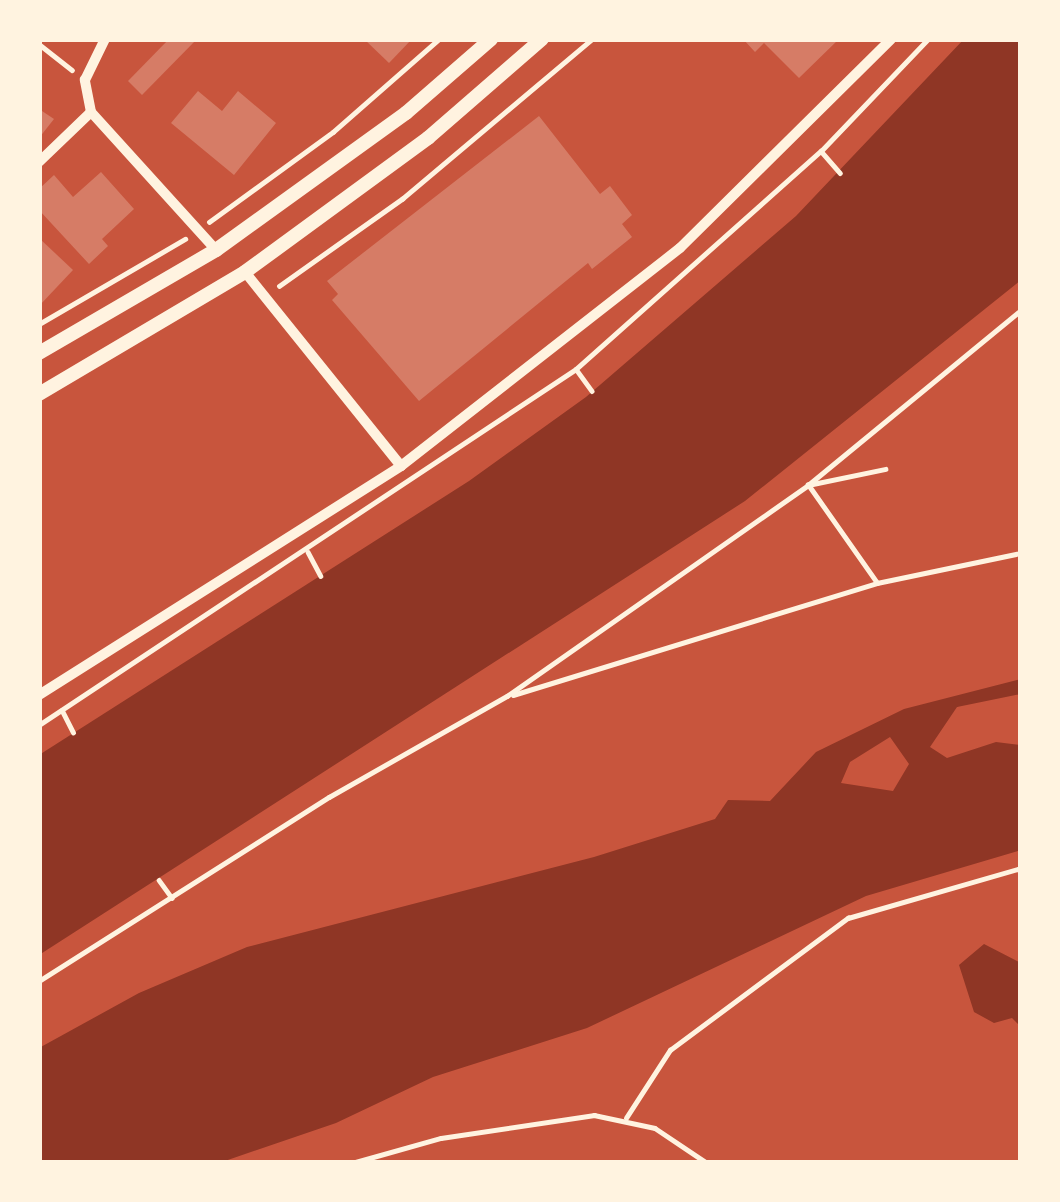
<!DOCTYPE html>
<style>
body{margin:0}
#map{position:relative;width:1060px;height:1202px;overflow:hidden;background:#c8553d;font-family:"Exo 2",sans-serif}
div>[style]{position:absolute}
[style*='--x']{left:calc(var(--x)*1px);top:calc(var(--y)*1px);width:calc(var(--w)*1px);rotate:calc(var(--a)*1deg)}
.water>*{inset:0;background:#8f3625}
.building>*{inset:0;background:#d67c66}
.path>*{height:4.5px;margin:-2.25px;padding:0 2.25px;transform-origin:2.25px;border-radius:2.25px;background:#fff3e0}
.minor>*{height:10px;margin:-5px;padding:0 5px;transform-origin:5px;border-radius:5px;background:#fff3e0}
.secondary>*{height:14px;margin:-7px;padding:0 7px;transform-origin:7px;border-radius:7px;background:#fff3e0}
span{translate:-50% -50%;white-space:nowrap;text-align:center;line-height:1.15;-webkit-text-stroke:9px #fff3e0;paint-order:stroke}
.frame{position:absolute;inset:0;border:42px solid #fff3e0;pointer-events:none}
</style>
<div id="map">
<div class="water">
<div style="clip-path:polygon(964px 39px,1021px 39px,1021px 280px,745px 501px,39px 955px,39px 755px,469px 481px,586px 397px,796px 216px)"></div>
<div style="clip-path:polygon(evenodd,1021px 679px,1021px 694px,957px 707px,930px 747px,947px 758px,996px 742px,1021px 745px,1021px 850px,866px 896px,587px 1028px,433px 1077px,336px 1123px,219px 1163px,39px 1163px,39px 1048px,139px 993px,247px 947px,594px 857px,715px 819px,728px 800px,770px 801px,816px 752px,904px 709px,1021px 679px,890px 737px,909px 764px,893px 791px,841px 783px,850px 762px,890px 737px)"></div>
<div style="clip-path:polygon(984px 944px,1021px 963px,1021px 1027px,1012px 1018px,994px 1023px,974px 1012px,959px 965px)"></div>
</div>
<div class="building">
<div style="clip-path:polygon(169px 39px,197px 39px,142px 95px,128px 81px)"></div>
<div style="clip-path:polygon(364px 39px,412px 39px,389px 63px)"></div>
<div style="clip-path:polygon(743px 39px,839px 39px,799px 78px,764px 43px,755px 52px)"></div>
<div style="clip-path:polygon(198px 91px,222px 111px,238px 91px,276px 123px,234px 175px,171px 123px)"></div>
<div style="clip-path:polygon(39px 109px,54px 119px,39px 138px)"></div>
<div style="clip-path:polygon(539px 116px,600px 194px,610px 186px,632px 215px,622px 224px,632px 237px,592px 269px,588px 263px,419px 401px,332px 300px,338px 294px,327px 281px)"></div>
<div style="clip-path:polygon(101px 172px,134px 209px,102px 239px,108px 246px,89px 264px,39px 210px,39px 189px,54px 175px,73px 197px)"></div>
<div style="clip-path:polygon(39px 238px,73px 270px,39px 306px)"></div>
</div>
<div class="path">
<div style="--x:39;--y:44;--w:42;--a:38.2"></div>
<div style="--x:821;--y:151;--w:29;--a:49"></div>
<div style="--x:209;--y:222;--w:153;--a:-36"></div>
<div style="--x:333;--y:132;--w:141;--a:-41.3"></div>
<div style="--x:279;--y:286;--w:151;--a:-35.3"></div>
<div style="--x:402;--y:199;--w:248;--a:-40.1"></div>
<div style="--x:39;--y:324;--w:169;--a:-30.2"></div>
<div style="--x:576;--y:369;--w:27;--a:54"></div>
<div style="--x:308;--y:552;--w:27;--a:62"></div>
<div style="--x:877;--y:583;--w:120;--a:-125.1"></div>
<div style="--x:808;--y:485;--w:79;--a:-11.7"></div>
<div style="--x:513;--y:695;--w:381;--a:-17.1"></div>
<div style="--x:877;--y:583;--w:147;--a:-11.8"></div>
<div style="--x:62;--y:710;--w:25;--a:63"></div>
<div style="--x:39;--y:725;--w:644;--a:-33.54"></div>
<div style="--x:576;--y:369;--w:328;--a:-41.7"></div>
<div style="--x:821;--y:151;--w:155;--a:-46.3"></div>
<div style="--x:159;--y:880;--w:22;--a:54"></div>
<div style="--x:39;--y:981;--w:343;--a:-32.4"></div>
<div style="--x:329;--y:797;--w:205;--a:-29.6"></div>
<div style="--x:507;--y:696;--w:368;--a:-35"></div>
<div style="--x:808;--y:485;--w:276;--a:-39.4"></div>
<div style="--x:626;--y:1118;--w:81;--a:-57.1"></div>
<div style="--x:670;--y:1050;--w:222;--a:-36.6"></div>
<div style="--x:848;--y:918;--w:180;--a:-16.1"></div>
<div style="--x:352;--y:1163;--w:92;--a:-15.7"></div>
<div style="--x:441;--y:1138;--w:155;--a:-8.5"></div>
<div style="--x:594;--y:1115;--w:62;--a:12"></div>
<div style="--x:655;--y:1128;--w:63;--a:33.9"></div>
</div>
<div class="minor">
<div style="--x:91;--y:112;--w:186;--a:47.8"></div>
<div style="--x:39;--y:162;--w:72;--a:-43.9"></div>
<div style="--x:91;--y:112;--w:33;--a:-101"></div>
<div style="--x:85;--y:80;--w:46;--a:-64"></div>
<div style="--x:401;--y:466;--w:354;--a:-38"></div>
<div style="--x:680;--y:248;--w:297;--a:-44.7"></div>
<div style="--x:39;--y:695;--w:428;--a:-32.3"></div>
<div style="--x:401;--y:466;--w:249;--a:-128.8"></div>
</div>
<div class="secondary">
<div style="--x:39;--y:353;--w:205;--a:-30.2"></div>
<div style="--x:216;--y:250;--w:234;--a:-35.8"></div>
<div style="--x:406;--y:113;--w:113;--a:-41"></div>
<div style="--x:39;--y:394;--w:239;--a:-30.6"></div>
<div style="--x:245;--y:272;--w:227;--a:-36.2"></div>
<div style="--x:428;--y:138;--w:151;--a:-41"></div>
</div>
<div class="frame"></div>
</div>
